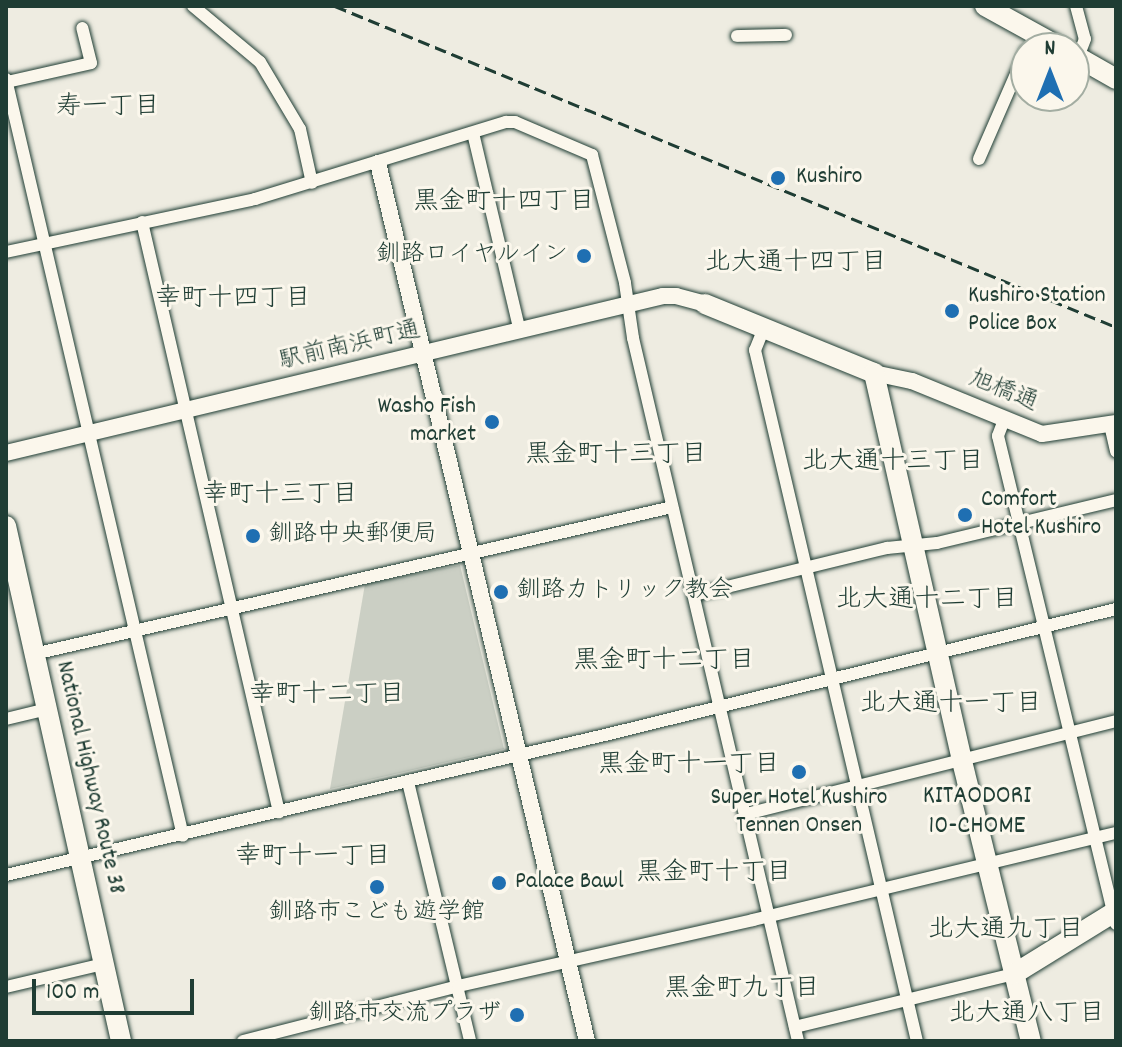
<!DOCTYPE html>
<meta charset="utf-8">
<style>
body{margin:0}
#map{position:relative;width:1122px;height:1047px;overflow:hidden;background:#eeece1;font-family:Dekko,"Klee One",sans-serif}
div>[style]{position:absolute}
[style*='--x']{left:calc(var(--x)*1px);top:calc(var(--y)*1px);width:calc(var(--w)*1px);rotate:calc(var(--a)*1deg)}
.green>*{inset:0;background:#cbcfc4}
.roads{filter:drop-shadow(0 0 2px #1f3d34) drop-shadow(0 0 2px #1f3d34)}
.minor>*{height:12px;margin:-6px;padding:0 6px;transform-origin:6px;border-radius:6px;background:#fbf7ec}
.tertiary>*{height:16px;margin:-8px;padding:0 8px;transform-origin:8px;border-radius:8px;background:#fbf7ec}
.primary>*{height:20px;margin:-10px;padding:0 10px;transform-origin:10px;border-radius:10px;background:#fbf7ec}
.trunk>*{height:20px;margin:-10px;padding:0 10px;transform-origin:10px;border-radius:10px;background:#fbf7ec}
.rail>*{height:3px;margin-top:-1.5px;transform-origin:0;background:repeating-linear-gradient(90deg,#1f3d34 0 12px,transparent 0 18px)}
.dots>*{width:22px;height:22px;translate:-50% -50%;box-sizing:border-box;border:4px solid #fbf7ec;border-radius:50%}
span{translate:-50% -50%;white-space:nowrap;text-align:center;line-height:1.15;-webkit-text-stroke:6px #fbf7ec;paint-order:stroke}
.poi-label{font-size:24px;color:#1f3d34}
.left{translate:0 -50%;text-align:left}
.right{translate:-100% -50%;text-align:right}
.street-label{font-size:24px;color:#1f3d34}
.neighbourhood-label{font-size:26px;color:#1f3d34}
.frame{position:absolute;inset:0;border:8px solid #1f3d34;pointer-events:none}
.north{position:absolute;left:1010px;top:32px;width:80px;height:80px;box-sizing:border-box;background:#fbf7ec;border:2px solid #a3ada2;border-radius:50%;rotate:0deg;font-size:22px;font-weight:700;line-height:32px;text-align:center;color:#1f3d34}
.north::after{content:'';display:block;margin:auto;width:28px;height:36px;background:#1f6fb2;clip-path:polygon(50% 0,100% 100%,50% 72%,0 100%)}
.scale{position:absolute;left:32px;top:979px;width:162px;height:36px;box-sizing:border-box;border:4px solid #1f3d34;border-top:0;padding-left:10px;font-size:24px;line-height:28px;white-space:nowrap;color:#1f3d34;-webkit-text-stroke:6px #fbf7ec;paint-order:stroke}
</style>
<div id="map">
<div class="green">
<div style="clip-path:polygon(460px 565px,504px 749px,330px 789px,365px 584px)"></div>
</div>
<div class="roads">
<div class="minor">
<div style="--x:193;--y:6;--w:87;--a:39.9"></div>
<div style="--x:260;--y:62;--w:78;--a:59.2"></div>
<div style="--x:300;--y:129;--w:55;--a:77.5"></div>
<div style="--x:1076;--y:6;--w:34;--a:75"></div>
<div style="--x:1085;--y:39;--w:19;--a:111"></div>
<div style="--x:737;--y:36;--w:49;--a:-1.2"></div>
<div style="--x:6;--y:79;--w:777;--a:76.84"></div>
<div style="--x:7;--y:82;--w:86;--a:-12.7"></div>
<div style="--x:91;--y:63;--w:36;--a:-104"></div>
<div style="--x:473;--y:133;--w:204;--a:76.7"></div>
<div style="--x:979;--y:159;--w:118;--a:-66.5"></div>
<div style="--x:142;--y:222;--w:606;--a:76.93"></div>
<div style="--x:6;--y:252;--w:255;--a:-12"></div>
<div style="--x:255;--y:199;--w:263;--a:-17.1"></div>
<div style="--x:506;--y:122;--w:9;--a:0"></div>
<div style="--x:515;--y:122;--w:84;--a:23.2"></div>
<div style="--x:592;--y:155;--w:132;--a:75.5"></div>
<div style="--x:625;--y:283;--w:56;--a:81.7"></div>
<div style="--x:633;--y:338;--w:722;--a:76.79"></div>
<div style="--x:764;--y:328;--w:24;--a:112"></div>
<div style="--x:755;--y:350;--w:710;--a:76.81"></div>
<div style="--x:1004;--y:420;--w:17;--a:111"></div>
<div style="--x:998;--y:436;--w:502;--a:76.41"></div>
<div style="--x:1110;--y:425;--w:27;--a:77"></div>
<div style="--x:694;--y:595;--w:199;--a:-13.7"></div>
<div style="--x:887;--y:548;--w:50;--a:-5.7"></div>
<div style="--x:937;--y:543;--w:184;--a:-13.5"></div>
<div style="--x:34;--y:654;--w:655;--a:-12.97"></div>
<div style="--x:6;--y:719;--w:42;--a:-13.7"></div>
<div style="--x:408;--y:782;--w:266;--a:76.5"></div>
<div style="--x:746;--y:814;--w:382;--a:-14.1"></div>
<div style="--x:6;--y:875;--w:619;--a:-13.16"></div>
<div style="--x:609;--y:734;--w:522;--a:-13.85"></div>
<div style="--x:6;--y:987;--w:100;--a:-13.3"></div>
<div style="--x:795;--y:1027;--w:225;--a:-13.6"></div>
<div style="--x:243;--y:1041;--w:222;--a:-14.3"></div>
<div style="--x:458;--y:986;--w:302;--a:-12.6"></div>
<div style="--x:753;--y:920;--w:373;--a:-13.5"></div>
</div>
<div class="tertiary">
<div style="--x:378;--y:163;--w:903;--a:76.61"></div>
<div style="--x:874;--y:373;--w:39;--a:12"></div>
<div style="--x:912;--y:381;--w:140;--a:22.2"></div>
<div style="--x:1042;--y:434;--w:75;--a:-8.5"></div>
<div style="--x:6;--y:453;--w:675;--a:-13.44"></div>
<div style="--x:663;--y:296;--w:13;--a:0"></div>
<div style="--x:676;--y:296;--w:30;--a:15"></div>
</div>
<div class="primary">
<div style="--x:985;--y:6;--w:87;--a:28.9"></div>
<div style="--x:1074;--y:55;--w:48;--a:29.7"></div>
<div style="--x:705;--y:304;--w:183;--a:22.2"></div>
<div style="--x:874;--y:373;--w:398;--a:77.2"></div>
<div style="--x:962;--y:761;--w:288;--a:76.2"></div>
<div style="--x:1014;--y:974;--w:120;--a:-31.7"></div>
</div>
<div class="trunk">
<div style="--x:6;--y:526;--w:528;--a:77.41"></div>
</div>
</div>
<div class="rail">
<div style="--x:335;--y:6;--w:844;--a:22.34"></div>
</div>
<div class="dots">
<div style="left:778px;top:178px;background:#1f6fb2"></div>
<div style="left:584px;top:256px;background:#1f6fb2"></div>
<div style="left:952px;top:311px;background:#1f6fb2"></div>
<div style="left:492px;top:422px;background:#1f6fb2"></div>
<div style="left:965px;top:515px;background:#1f6fb2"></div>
<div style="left:253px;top:536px;background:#1f6fb2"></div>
<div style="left:501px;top:592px;background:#1f6fb2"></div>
<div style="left:799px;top:772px;background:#1f6fb2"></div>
<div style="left:499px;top:883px;background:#1f6fb2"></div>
<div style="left:377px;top:887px;background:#1f6fb2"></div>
<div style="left:517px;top:1015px;background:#1f6fb2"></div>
</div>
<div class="poi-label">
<span class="left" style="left:796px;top:178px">Kushiro</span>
<span class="right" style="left:568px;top:256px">釧路ロイヤルイン</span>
<span class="left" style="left:968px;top:311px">Kushiro Station<br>Police Box</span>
<span class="right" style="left:476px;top:422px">Washo Fish<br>market</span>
<span class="left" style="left:981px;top:515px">Comfort<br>Hotel Kushiro</span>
<span class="left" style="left:269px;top:536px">釧路中央郵便局</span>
<span class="left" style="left:517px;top:592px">釧路カトリック教会</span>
<span style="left:799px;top:813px">Super Hotel Kushiro<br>Tennen Onsen</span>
<span class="left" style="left:515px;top:883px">Palace Bawl</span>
<span style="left:377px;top:914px">釧路市こども遊学館</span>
<span class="right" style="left:501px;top:1015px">釧路市交流プラザ</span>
</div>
<div class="street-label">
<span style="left:350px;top:347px;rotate:-13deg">駅前南浜町通</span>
<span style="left:1003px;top:392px;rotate:22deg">旭橋通</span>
<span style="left:89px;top:778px;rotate:77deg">National Highway Route 38</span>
</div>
<div class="neighbourhood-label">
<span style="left:108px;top:108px">寿一丁目</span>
<span style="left:504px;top:203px">黒金町十四丁目</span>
<span style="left:796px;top:264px">北大通十四丁目</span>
<span style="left:233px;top:300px">幸町十四丁目</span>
<span style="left:616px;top:456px">黒金町十三丁目</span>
<span style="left:893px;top:463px">北大通十三丁目</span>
<span style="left:280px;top:496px">幸町十三丁目</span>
<span style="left:927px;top:601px">北大通十二丁目</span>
<span style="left:664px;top:662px">黒金町十二丁目</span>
<span style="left:327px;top:696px">幸町十二丁目</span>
<span style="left:951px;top:705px">北大通十一丁目</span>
<span style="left:689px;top:766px">黒金町十一丁目</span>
<span style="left:977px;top:812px">KITAODORI<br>10-CHOME</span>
<span style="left:313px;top:858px">幸町十一丁目</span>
<span style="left:714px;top:874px">黒金町十丁目</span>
<span style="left:1006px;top:931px">北大通九丁目</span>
<span style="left:742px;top:990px">黒金町九丁目</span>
<span style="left:1027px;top:1015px">北大通八丁目</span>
</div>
<div class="frame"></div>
<div class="north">N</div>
<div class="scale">100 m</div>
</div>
